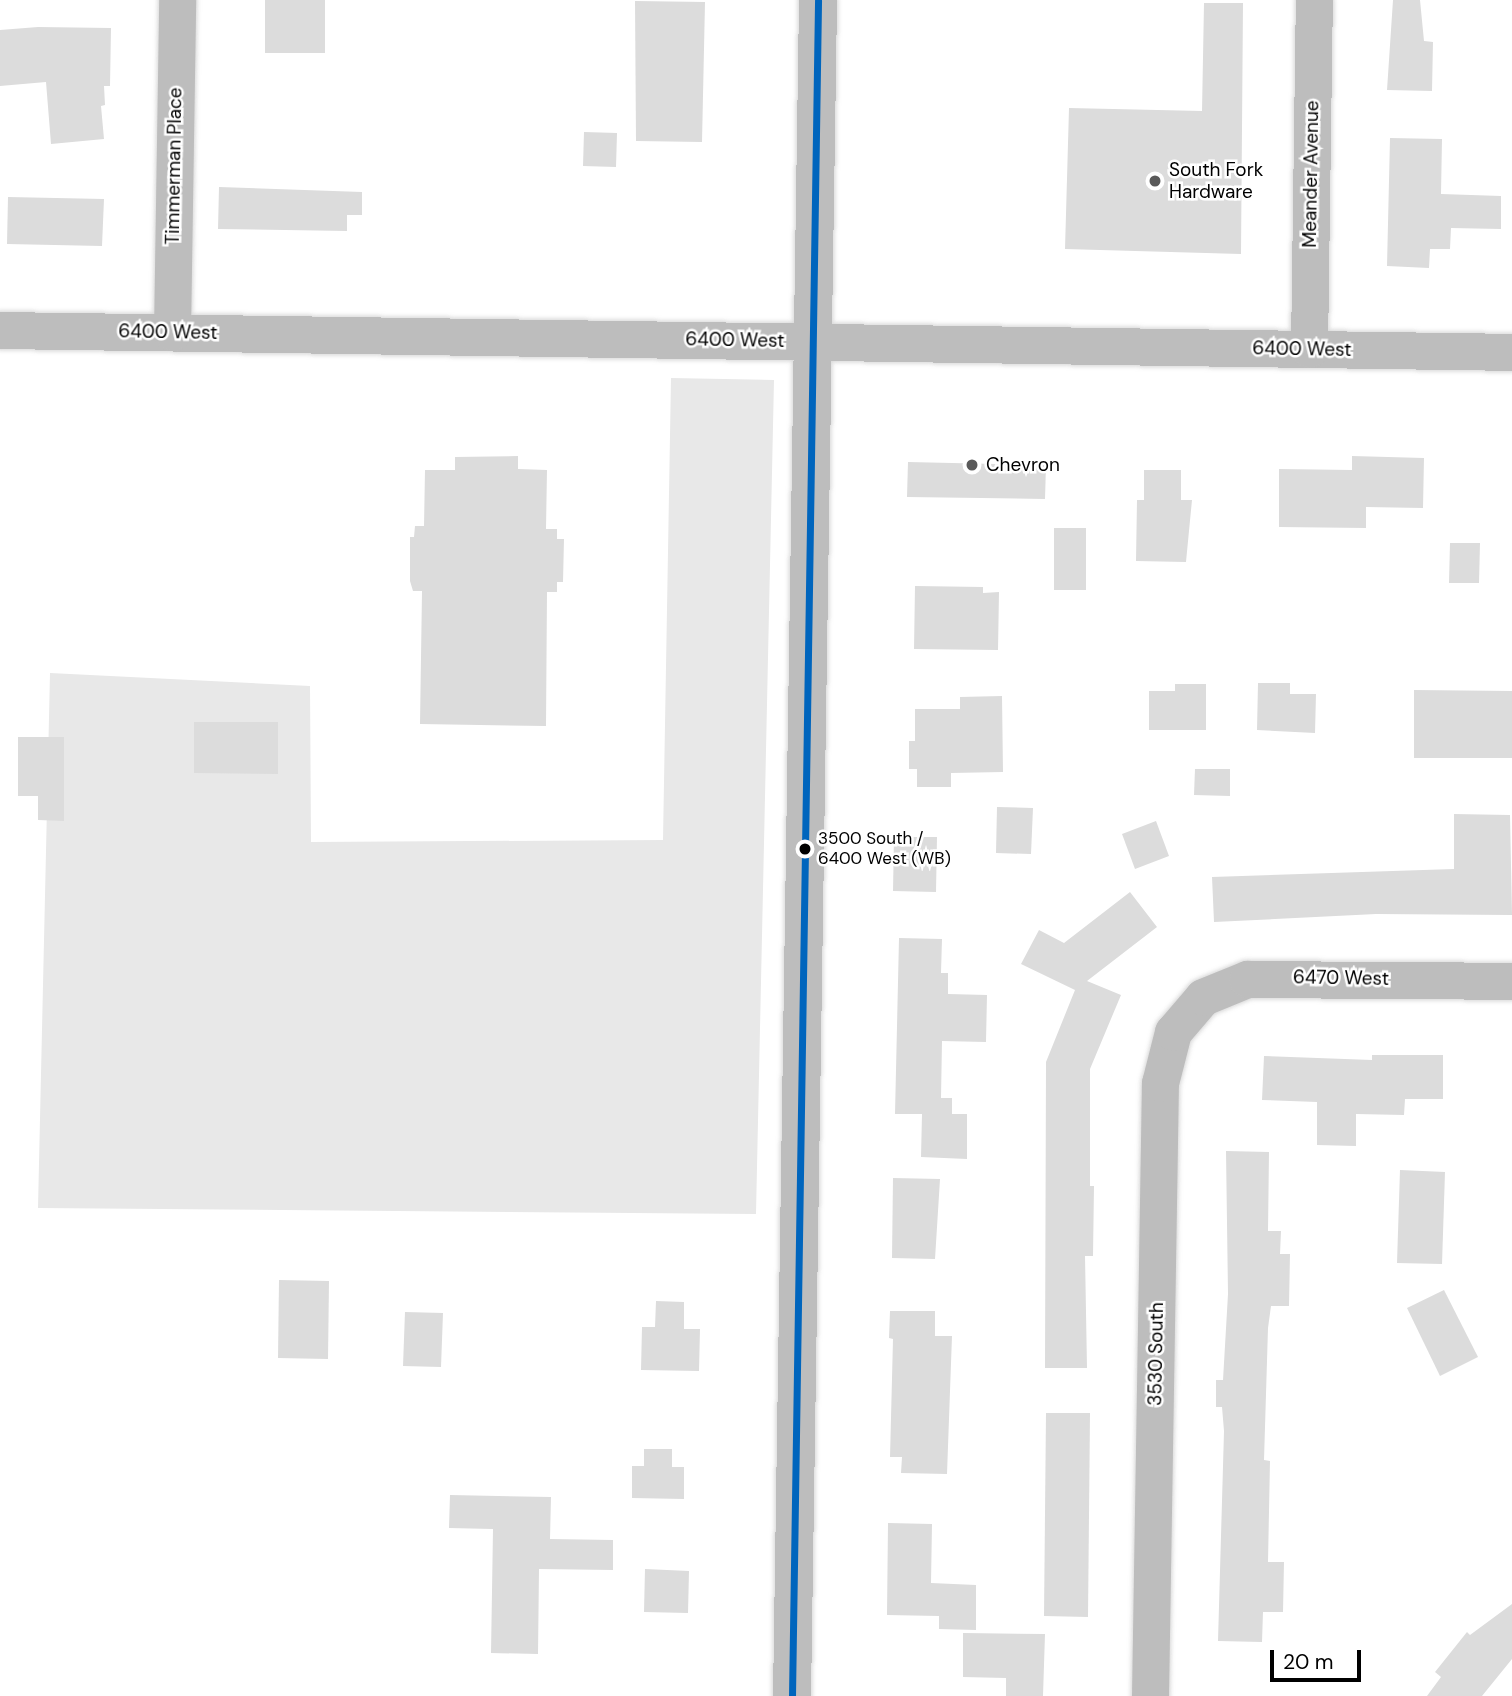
<!DOCTYPE html>
<style>
body{margin:0}
#map{position:relative;width:1512px;height:1696px;overflow:hidden;background:#fff;font-family:"DM Sans",sans-serif}
div>[style]{position:absolute}
[style*='--x']{left:calc(var(--x)*1px);top:calc(var(--y)*1px);width:calc(var(--w)*1px);rotate:calc(var(--a)*1deg)}
.green>*{inset:0;background:#e8e8e8}
.building>*{inset:0;background:#dcdcdc}
.roads{filter:drop-shadow(0 0 2px #dbdbdb) drop-shadow(0 0 2px #dbdbdb)}
.minor>*{height:37px;margin:-18.5px;padding:0 18.5px;transform-origin:18.5px;border-radius:18.5px;background:#bdbdbd}
.major>*{height:38px;margin:-19px;padding:0 19px;transform-origin:19px;border-radius:19px;background:#bdbdbd}
.bus-1>*{height:7px;margin:-3.5px;padding:0 3.5px;transform-origin:3.5px;border-radius:3.5px;background:#0065bd}
.dots>*{width:19px;height:19px;translate:-50% -50%;box-sizing:border-box;border:4px solid #fff;border-radius:50%}
span{translate:-50% -50%;white-space:nowrap;text-align:center;line-height:1.15;-webkit-text-stroke:5px #fff;paint-order:stroke}
.bus-label{font-size:17px;color:#000}
.left{translate:0 -50%;text-align:left}
.street-label{font-size:19px;color:#000}
.poi-label{font-size:19px;color:#000}
.scale{position:absolute;left:1270px;top:1650px;width:91px;height:32px;box-sizing:border-box;border:4px solid #000;border-top:0;padding-left:9px;font-size:21px;line-height:24px;white-space:nowrap;color:#000;-webkit-text-stroke:5px #fff;paint-order:stroke}
</style>
<div id="map">
<div class="green">
<div style="clip-path:polygon(671px 378px,774px 380px,756px 1214px,38px 1208px,50px 673px,310px 686px,311px 842px,663px 840px)"></div>
</div>
<div class="building">
<div style="clip-path:polygon(265px 0,325px 0,325px 53px,265px 53px)"></div>
<div style="clip-path:polygon(1393px 0,1420px 0,1424px 41px,1433px 42px,1432px 91px,1387px 90px)"></div>
<div style="clip-path:polygon(635px 1px,705px 2px,702px 142px,636px 141px)"></div>
<div style="clip-path:polygon(1204px 3px,1243px 3px,1241px 254px,1065px 249px,1069px 108px,1202px 111px)"></div>
<div style="clip-path:polygon(38px 27px,111px 28px,110px 86px,104px 86px,105px 105px,101px 106px,104px 139px,51px 144px,46px 82px,0 86px,0 30px)"></div>
<div style="clip-path:polygon(584px 132px,617px 133px,616px 167px,583px 166px)"></div>
<div style="clip-path:polygon(1390px 138px,1442px 139px,1441px 194px,1501px 196px,1501px 229px,1451px 228px,1450px 249px,1430px 249px,1429px 268px,1387px 266px)"></div>
<div style="clip-path:polygon(219px 187px,362px 192px,362px 215px,347px 215px,347px 231px,218px 229px)"></div>
<div style="clip-path:polygon(8px 197px,104px 199px,102px 246px,7px 244px)"></div>
<div style="clip-path:polygon(518px 456px,518px 469px,547px 470px,546px 529px,557px 529px,557px 539px,564px 539px,563px 582px,557px 582px,557px 592px,547px 592px,546px 726px,420px 724px,422px 591px,413px 591px,410px 581px,410px 537px,414px 537px,415px 526px,424px 526px,425px 470px,455px 470px,455px 457px)"></div>
<div style="clip-path:polygon(1352px 456px,1424px 458px,1423px 508px,1366px 507px,1366px 528px,1279px 527px,1279px 469px,1352px 470px)"></div>
<div style="clip-path:polygon(908px 462px,1046px 465px,1045px 499px,907px 497px)"></div>
<div style="clip-path:polygon(1144px 470px,1181px 470px,1181px 500px,1192px 500px,1186px 562px,1136px 561px,1137px 500px,1144px 500px)"></div>
<div style="clip-path:polygon(1054px 528px,1086px 528px,1086px 590px,1054px 590px)"></div>
<div style="clip-path:polygon(1450px 543px,1480px 543px,1479px 583px,1449px 583px)"></div>
<div style="clip-path:polygon(915px 586px,983px 587px,983px 593px,999px 592px,998px 650px,914px 649px)"></div>
<div style="clip-path:polygon(1258px 683px,1290px 683px,1290px 694px,1316px 694px,1315px 733px,1257px 730px)"></div>
<div style="clip-path:polygon(1175px 684px,1206px 684px,1206px 730px,1149px 730px,1149px 691px,1175px 691px)"></div>
<div style="clip-path:polygon(1414px 690px,1512px 691px,1512px 758px,1414px 758px)"></div>
<div style="clip-path:polygon(1002px 696px,1003px 772px,951px 773px,951px 787px,917px 787px,917px 769px,909px 769px,909px 741px,915px 741px,915px 709px,960px 709px,960px 697px)"></div>
<div style="clip-path:polygon(194px 722px,278px 722px,278px 774px,194px 773px)"></div>
<div style="clip-path:polygon(18px 737px,64px 737px,64px 821px,38px 820px,38px 796px,18px 796px)"></div>
<div style="clip-path:polygon(1195px 769px,1230px 769px,1230px 796px,1194px 795px)"></div>
<div style="clip-path:polygon(997px 807px,1033px 808px,1031px 854px,996px 853px)"></div>
<div style="clip-path:polygon(1454px 814px,1510px 815px,1512px 915px,1376px 914px,1214px 922px,1212px 877px,1454px 869px)"></div>
<div style="clip-path:polygon(1156px 821px,1169px 856px,1135px 869px,1122px 834px)"></div>
<div style="clip-path:polygon(894px 837px,937px 837px,936px 892px,893px 891px)"></div>
<div style="clip-path:polygon(1130px 892px,1157px 927px,1087px 981px,1121px 995px,1090px 1069px,1090px 1186px,1094px 1186px,1093px 1256px,1085px 1256px,1087px 1368px,1045px 1368px,1046px 1062px,1075px 990px,1021px 964px,1039px 930px,1064px 943px)"></div>
<div style="clip-path:polygon(899px 938px,942px 939px,941px 973px,948px 973px,948px 994px,987px 995px,986px 1042px,942px 1041px,941px 1098px,952px 1098px,952px 1114px,967px 1114px,967px 1159px,921px 1157px,922px 1114px,895px 1114px)"></div>
<div style="clip-path:polygon(1372px 1055px,1443px 1055px,1443px 1099px,1405px 1099px,1404px 1115px,1356px 1114px,1356px 1146px,1317px 1145px,1317px 1102px,1262px 1100px,1264px 1056px,1372px 1060px)"></div>
<div style="clip-path:polygon(1226px 1151px,1269px 1152px,1268px 1231px,1281px 1231px,1280px 1254px,1290px 1254px,1289px 1306px,1271px 1306px,1268px 1328px,1264px 1460px,1270px 1461px,1268px 1562px,1284px 1562px,1283px 1612px,1263px 1612px,1262px 1642px,1218px 1641px,1224px 1431px,1222px 1407px,1216px 1407px,1216px 1380px,1223px 1380px,1228px 1294px)"></div>
<div style="clip-path:polygon(1400px 1170px,1445px 1172px,1442px 1264px,1397px 1263px)"></div>
<div style="clip-path:polygon(893px 1178px,940px 1179px,935px 1259px,892px 1258px)"></div>
<div style="clip-path:polygon(279px 1280px,329px 1281px,328px 1359px,278px 1358px)"></div>
<div style="clip-path:polygon(1444px 1290px,1478px 1357px,1440px 1376px,1407px 1308px)"></div>
<div style="clip-path:polygon(656px 1301px,684px 1302px,684px 1329px,700px 1329px,699px 1371px,641px 1370px,642px 1327px,655px 1327px)"></div>
<div style="clip-path:polygon(890px 1311px,935px 1311px,935px 1336px,952px 1336px,947px 1474px,901px 1473px,902px 1457px,890px 1457px,893px 1339px,889px 1338px)"></div>
<div style="clip-path:polygon(405px 1312px,443px 1313px,441px 1367px,403px 1366px)"></div>
<div style="clip-path:polygon(1046px 1413px,1090px 1413px,1088px 1617px,1044px 1616px)"></div>
<div style="clip-path:polygon(644px 1449px,672px 1449px,672px 1467px,684px 1467px,684px 1499px,632px 1498px,632px 1466px,644px 1466px)"></div>
<div style="clip-path:polygon(450px 1495px,551px 1497px,550px 1539px,613px 1540px,613px 1570px,539px 1569px,538px 1654px,491px 1653px,493px 1529px,449px 1528px)"></div>
<div style="clip-path:polygon(888px 1523px,932px 1524px,931px 1583px,976px 1585px,976px 1630px,939px 1629px,939px 1616px,887px 1615px)"></div>
<div style="clip-path:polygon(645px 1569px,689px 1571px,688px 1613px,644px 1612px)"></div>
<div style="clip-path:polygon(1512px 1604px,1512px 1659px,1482px 1696px,1427px 1696px,1441px 1677px,1435px 1672px,1467px 1632px,1470px 1635px)"></div>
<div style="clip-path:polygon(963px 1633px,1045px 1634px,1043px 1696px,1006px 1696px,1006px 1678px,963px 1677px)"></div>
</div>
<div class="roads">
<div class="minor">
<div style="--x:0;--y:330;--w:1512;--a:0.83"></div>
<div style="--x:172;--y:332;--w:332;--a:-89.1"></div>
<div style="--x:1309;--y:349;--w:349;--a:-89.2"></div>
<div style="--x:1150;--y:1696;--w:613;--a:-89.07"></div>
<div style="--x:1160;--y:1083;--w:53;--a:-75.7"></div>
<div style="--x:1173;--y:1032;--w:46;--a:-49.4"></div>
<div style="--x:1203;--y:997;--w:48;--a:-22.2"></div>
<div style="--x:1247;--y:979;--w:265;--a:0.4"></div>
</div>
<div class="major">
<div style="--x:792;--y:1696;--w:1696;--a:-89.12"></div>
</div>
</div>
<div class="bus-1">
<div style="--x:792;--y:1696;--w:1696;--a:-89.12"></div>
</div>
<div class="dots">
<div style="left:1155px;top:181px;background:#595959"></div>
<div style="left:972px;top:465px;background:#595959"></div>
<div style="left:805px;top:849px;background:#000"></div>
</div>
<div class="bus-label">
<span class="left" style="left:818px;top:849px">3500 South /<br>6400 West (WB)</span>
</div>
<div class="street-label">
<span style="left:174px;top:166px;rotate:-89deg">Timmerman Place</span>
<span style="left:1311px;top:174px;rotate:-89deg">Meander Avenue</span>
<span style="left:168px;top:332px;rotate:1deg">6400 West</span>
<span style="left:735px;top:340px;rotate:1deg">6400 West</span>
<span style="left:1302px;top:349px;rotate:1deg">6400 West</span>
<span style="left:1341px;top:978px;rotate:1deg">6470 West</span>
<span style="left:1156px;top:1354px;rotate:-89deg">3530 South</span>
</div>
<div class="poi-label">
<span class="left" style="left:1169px;top:181px">South Fork<br>Hardware</span>
<span class="left" style="left:986px;top:465px">Chevron</span>
</div>
<div class="scale">20 m</div>
</div>
